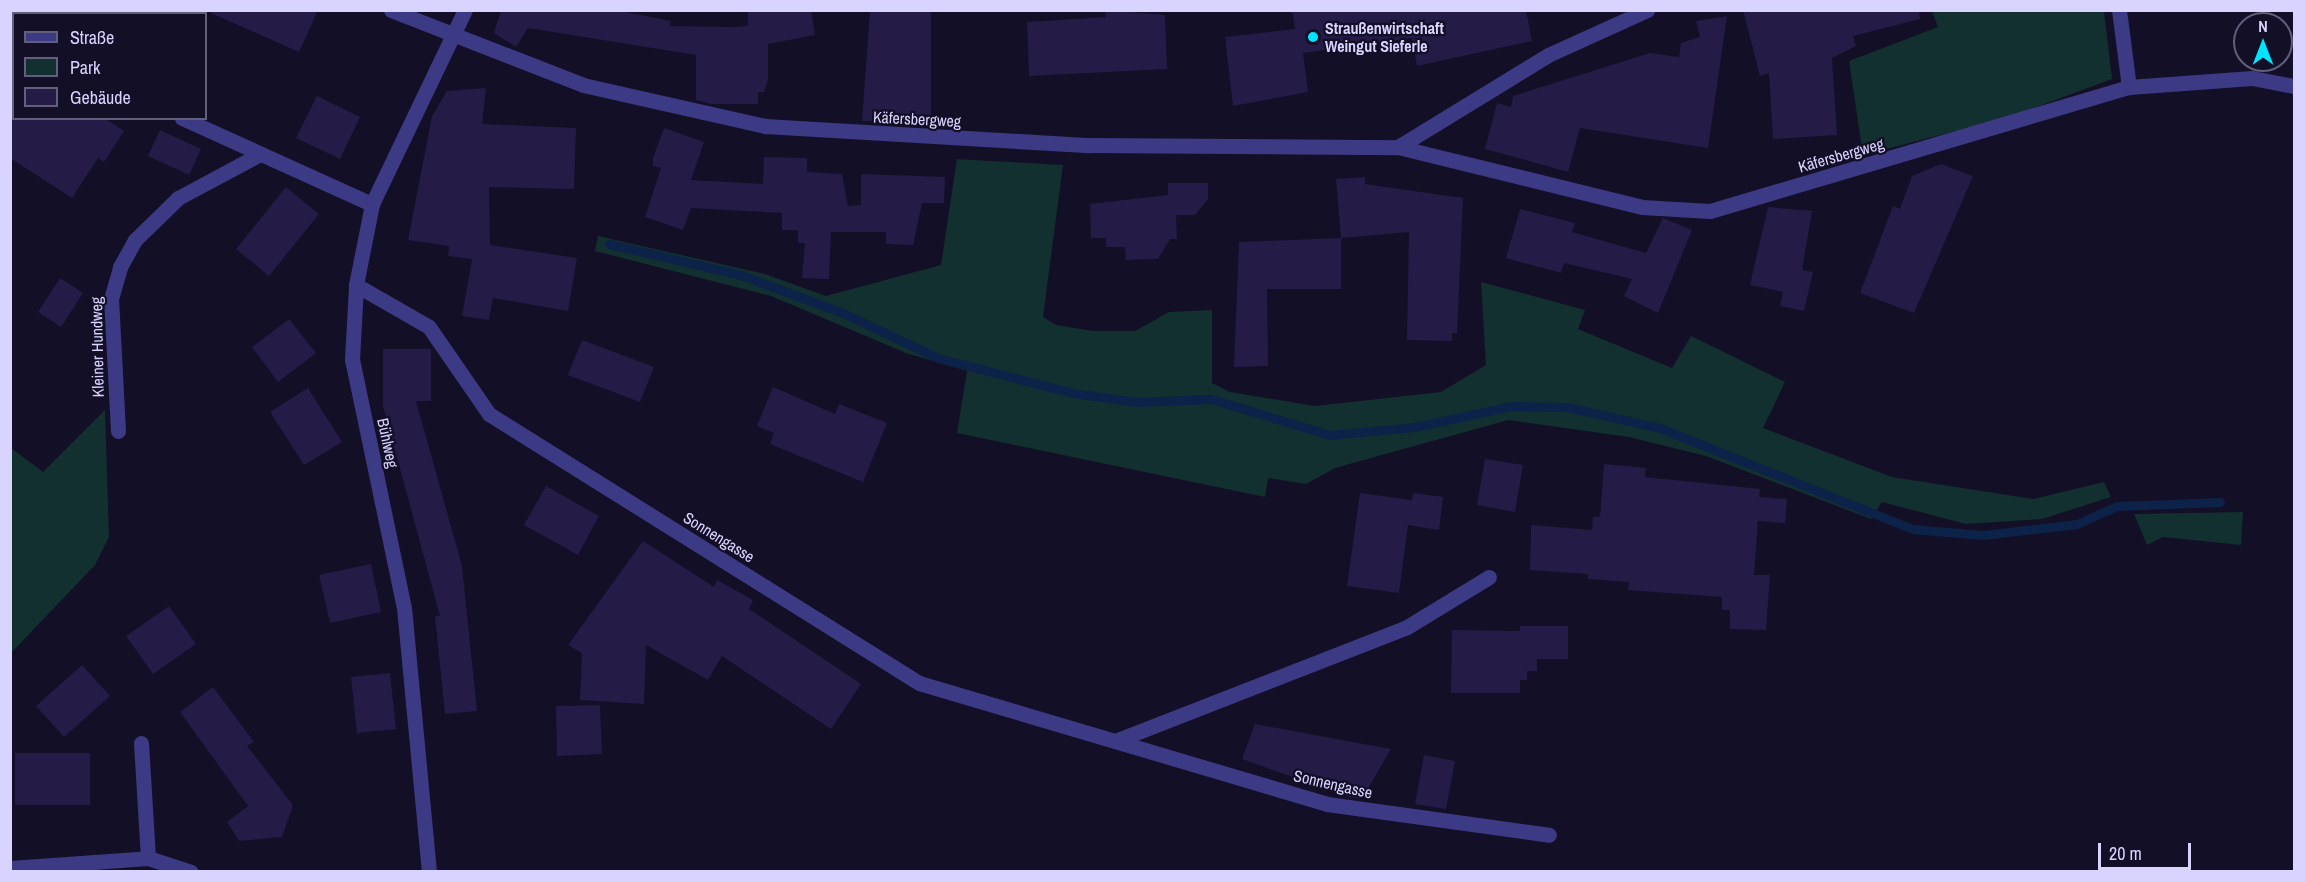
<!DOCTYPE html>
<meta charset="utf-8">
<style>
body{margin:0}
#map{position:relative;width:2305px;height:882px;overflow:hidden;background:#130f26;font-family:"Archivo Narrow",sans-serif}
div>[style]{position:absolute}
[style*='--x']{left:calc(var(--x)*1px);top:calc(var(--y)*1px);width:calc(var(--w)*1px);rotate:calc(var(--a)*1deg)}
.green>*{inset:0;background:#12302f}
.stream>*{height:9px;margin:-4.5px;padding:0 4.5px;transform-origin:4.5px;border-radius:4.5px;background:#0c2248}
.building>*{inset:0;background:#241b47}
.minor>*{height:15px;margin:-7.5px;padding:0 7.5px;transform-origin:7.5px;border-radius:7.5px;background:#3d3a85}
.dots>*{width:16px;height:16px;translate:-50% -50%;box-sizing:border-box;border:3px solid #130f26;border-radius:50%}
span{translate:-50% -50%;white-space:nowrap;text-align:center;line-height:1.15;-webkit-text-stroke:4.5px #130f26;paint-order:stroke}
.poi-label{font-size:16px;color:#d9d4ff;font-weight:700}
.left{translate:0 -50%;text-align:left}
.street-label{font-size:16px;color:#d9d4ff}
.frame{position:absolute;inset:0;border:12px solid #d9d4ff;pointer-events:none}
.legend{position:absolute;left:12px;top:12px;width:195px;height:108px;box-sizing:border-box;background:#130f26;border:2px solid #625e7d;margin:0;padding:8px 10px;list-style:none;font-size:18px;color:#d9d4ff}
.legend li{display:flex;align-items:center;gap:12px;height:30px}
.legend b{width:30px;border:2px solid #625e7d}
.north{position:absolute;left:2233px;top:12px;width:60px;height:60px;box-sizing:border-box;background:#130f26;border:2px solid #625e7d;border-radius:50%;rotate:0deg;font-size:16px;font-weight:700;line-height:24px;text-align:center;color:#d9d4ff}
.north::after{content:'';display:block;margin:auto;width:21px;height:27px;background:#00e5ff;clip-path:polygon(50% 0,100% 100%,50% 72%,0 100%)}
.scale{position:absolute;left:2098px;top:843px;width:93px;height:27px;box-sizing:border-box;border:3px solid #d9d4ff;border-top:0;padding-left:8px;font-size:18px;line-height:21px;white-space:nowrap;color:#d9d4ff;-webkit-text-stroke:4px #130f26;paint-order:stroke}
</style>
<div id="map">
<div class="green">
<div style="clip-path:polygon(1932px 11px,2104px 11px,2112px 79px,2010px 117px,1863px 155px,1849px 61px,1938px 27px)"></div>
<div style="clip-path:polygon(957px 159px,1063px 165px,1043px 317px,1056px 325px,1093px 331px,1135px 331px,1169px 312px,1212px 310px,1212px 383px,1230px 392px,1315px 406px,1441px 392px,1486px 365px,1481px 282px,1585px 310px,1578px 329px,1672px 368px,1691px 336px,1785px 382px,1763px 428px,1892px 477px,2033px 499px,2104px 482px,2111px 497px,2042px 519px,1966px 524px,1882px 502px,1871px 519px,1706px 456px,1629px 437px,1508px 420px,1335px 468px,1306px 484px,1268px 478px,1265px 497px,957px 433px,967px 371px,906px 353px,771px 296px,595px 251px,598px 236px,765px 274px,826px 296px,941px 265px)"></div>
<div style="clip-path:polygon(105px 410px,109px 537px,95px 565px,11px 653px,11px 448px,43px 472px)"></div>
<div style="clip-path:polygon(2243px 512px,2241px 545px,2163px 537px,2147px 545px,2134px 514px)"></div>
</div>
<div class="stream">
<div style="--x:609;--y:244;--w:136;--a:13.2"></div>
<div style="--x:741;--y:275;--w:109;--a:20.4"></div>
<div style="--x:843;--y:313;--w:105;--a:25.3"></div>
<div style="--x:938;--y:358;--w:139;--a:14.5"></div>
<div style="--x:1073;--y:393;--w:64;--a:8.1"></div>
<div style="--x:1136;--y:402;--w:75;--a:-2.3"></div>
<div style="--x:1211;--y:399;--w:124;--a:16.8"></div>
<div style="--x:1330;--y:435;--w:85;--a:-5.4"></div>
<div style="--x:1415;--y:427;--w:98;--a:-12.3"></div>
<div style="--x:1511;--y:406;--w:56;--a:1"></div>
<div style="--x:1567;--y:407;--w:95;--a:12.7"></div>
<div style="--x:1660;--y:428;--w:271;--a:21.8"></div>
<div style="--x:1912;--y:529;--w:71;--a:4.8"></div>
<div style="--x:1983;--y:535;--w:95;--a:-6.7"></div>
<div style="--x:2077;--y:524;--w:44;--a:-24.2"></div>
<div style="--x:2117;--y:506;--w:103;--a:-2.2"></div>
</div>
<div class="building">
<div style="clip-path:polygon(204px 10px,318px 10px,299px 52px)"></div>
<div style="clip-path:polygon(501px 10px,615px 10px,671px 21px,670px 26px,733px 27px,748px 26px,748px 10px,811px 10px,815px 35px,768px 44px,768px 79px,764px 92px,758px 92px,758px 104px,711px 104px,696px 100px,696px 55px,528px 28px,516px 47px,494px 33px)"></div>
<div style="clip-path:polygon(870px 10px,931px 10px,931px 122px,862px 121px)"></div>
<div style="clip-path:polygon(1105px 10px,1165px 15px,1167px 69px,1029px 76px,1027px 22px,1106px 17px)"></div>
<div style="clip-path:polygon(1292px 10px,1526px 10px,1532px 41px,1417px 66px,1412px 38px,1303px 53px,1308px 92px,1233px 106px,1225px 37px,1295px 29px)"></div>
<div style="clip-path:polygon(1743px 10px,1919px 10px,1920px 19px,1853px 36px,1856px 46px,1832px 58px,1837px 135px,1773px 139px,1769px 73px,1760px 76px)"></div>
<div style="clip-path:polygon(1727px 16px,1708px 148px,1580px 128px,1568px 172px,1485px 149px,1497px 103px,1511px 107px,1513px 96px,1650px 53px,1679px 57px,1681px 43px,1700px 37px,1696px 21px)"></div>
<div style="clip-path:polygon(486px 88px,482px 124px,576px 128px,574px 189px,489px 187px,490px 245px,577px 258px,568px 311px,493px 298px,489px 320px,462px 316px,472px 259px,448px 256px,449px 246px,408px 240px,432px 116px,447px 91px)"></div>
<div style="clip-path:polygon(317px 96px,360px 117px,340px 159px,296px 138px)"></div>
<div style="clip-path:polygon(10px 118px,104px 118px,124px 131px,104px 162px,98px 158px,72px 198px,10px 158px)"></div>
<div style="clip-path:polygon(664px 128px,704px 142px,691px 180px,763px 184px,764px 157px,807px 158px,807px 172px,842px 174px,848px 206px,861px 205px,861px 174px,945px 177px,944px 203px,922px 203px,913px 245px,886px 244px,886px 232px,831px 232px,829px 279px,802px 278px,805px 243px,798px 243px,798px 230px,782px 230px,782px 213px,691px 208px,683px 230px,645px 217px,661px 168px,653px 166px,653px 158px)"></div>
<div style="clip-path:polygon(160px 130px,201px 149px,189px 175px,148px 156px)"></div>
<div style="clip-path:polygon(1941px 164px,1973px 176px,1914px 313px,1860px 293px,1893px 206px,1900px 209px,1912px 176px)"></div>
<div style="clip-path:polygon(1365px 177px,1365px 184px,1463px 198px,1457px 333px,1452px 333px,1452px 341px,1407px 340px,1409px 232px,1341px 238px,1341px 289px,1267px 289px,1268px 366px,1234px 367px,1239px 242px,1341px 238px,1336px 179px)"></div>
<div style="clip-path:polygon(1168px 183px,1208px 183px,1208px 199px,1195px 215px,1176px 215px,1177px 239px,1170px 239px,1158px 259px,1126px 260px,1125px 247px,1106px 247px,1106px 238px,1091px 238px,1090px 204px,1168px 195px)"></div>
<div style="clip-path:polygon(286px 187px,319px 214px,269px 276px,236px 249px)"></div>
<div style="clip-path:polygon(1768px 207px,1812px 211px,1802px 270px,1813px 272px,1804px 311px,1780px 306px,1783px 292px,1750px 285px)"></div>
<div style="clip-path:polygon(1520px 209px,1575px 223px,1572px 232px,1646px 253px,1663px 218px,1692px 230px,1658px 313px,1624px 296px,1632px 279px,1564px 263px,1561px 273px,1506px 258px)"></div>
<div style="clip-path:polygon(60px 278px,83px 293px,61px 327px,38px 312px)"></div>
<div style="clip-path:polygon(289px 319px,316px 353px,278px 382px,252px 347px)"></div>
<div style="clip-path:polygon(582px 340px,654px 367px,640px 402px,568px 375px)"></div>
<div style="clip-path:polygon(383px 349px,431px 349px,431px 401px,416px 401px,462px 566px,477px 711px,445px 714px,435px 616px,440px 616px,383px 406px)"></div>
<div style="clip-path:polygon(773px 387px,835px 414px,839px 404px,887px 423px,863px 482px,770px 444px,774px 433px,757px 426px)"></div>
<div style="clip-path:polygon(308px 388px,342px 442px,304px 465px,270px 412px)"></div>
<div style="clip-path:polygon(1485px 459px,1523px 465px,1515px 512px,1477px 505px)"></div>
<div style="clip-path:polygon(1604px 464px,1646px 468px,1645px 477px,1760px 489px,1759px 497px,1787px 499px,1785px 523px,1758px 521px,1754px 575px,1770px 575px,1766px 630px,1730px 629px,1730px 610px,1722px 610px,1722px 597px,1628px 590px,1629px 582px,1588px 579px,1588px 574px,1530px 570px,1531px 525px,1592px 530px,1593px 517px,1600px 517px)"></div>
<div style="clip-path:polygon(546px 486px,599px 516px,578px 555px,524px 525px)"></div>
<div style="clip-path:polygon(1360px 493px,1412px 500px,1413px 493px,1443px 497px,1439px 530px,1408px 525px,1399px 593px,1347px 586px)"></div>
<div style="clip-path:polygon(643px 541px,714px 587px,717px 580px,753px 600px,749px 609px,861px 684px,831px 729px,722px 656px,708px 680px,646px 645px,644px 704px,580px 700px,582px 653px,568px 645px)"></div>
<div style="clip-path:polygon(371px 564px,381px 612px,330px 623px,319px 575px)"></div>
<div style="clip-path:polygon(169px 606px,196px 644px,153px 674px,126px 636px)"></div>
<div style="clip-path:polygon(1520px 626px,1568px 626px,1568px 659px,1537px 659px,1537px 671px,1527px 671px,1527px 680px,1520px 680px,1520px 693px,1451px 693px,1452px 630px,1520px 631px)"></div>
<div style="clip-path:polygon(82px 665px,110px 696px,64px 737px,36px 706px)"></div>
<div style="clip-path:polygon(390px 673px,396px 729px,357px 733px,351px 677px)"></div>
<div style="clip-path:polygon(213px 687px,254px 742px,247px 746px,293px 805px,282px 837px,239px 841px,227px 822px,248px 806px,180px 712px)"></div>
<div style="clip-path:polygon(600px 705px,602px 754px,557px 756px,556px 706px)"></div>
<div style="clip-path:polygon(1255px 724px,1391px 749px,1362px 799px,1349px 797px,1242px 759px)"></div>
<div style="clip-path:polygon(15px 753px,90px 753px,90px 805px,15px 805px)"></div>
<div style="clip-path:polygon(1424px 755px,1455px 761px,1446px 809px,1415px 804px)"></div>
</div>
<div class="minor">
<div style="--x:391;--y:10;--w:206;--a:21.3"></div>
<div style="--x:583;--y:85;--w:187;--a:12.7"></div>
<div style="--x:765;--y:126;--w:325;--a:3.4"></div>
<div style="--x:1089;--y:145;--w:309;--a:0.4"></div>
<div style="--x:1398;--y:147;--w:251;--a:13.8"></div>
<div style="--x:1642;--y:207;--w:68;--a:3.4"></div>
<div style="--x:1710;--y:211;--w:437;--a:-16.5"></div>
<div style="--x:2129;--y:87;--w:123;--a:-4.2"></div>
<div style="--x:2252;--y:78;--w:43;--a:10.8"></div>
<div style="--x:2119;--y:10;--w:78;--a:82.6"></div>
<div style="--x:10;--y:42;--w:4;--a:14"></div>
<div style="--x:182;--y:118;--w:209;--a:24.4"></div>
<div style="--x:1398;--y:147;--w:176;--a:-31.5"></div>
<div style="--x:1548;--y:55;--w:109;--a:-24.4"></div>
<div style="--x:356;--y:285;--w:84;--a:29.9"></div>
<div style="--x:429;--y:327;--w:106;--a:55.4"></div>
<div style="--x:489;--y:414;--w:507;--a:32.03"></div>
<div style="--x:919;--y:683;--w:426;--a:16.5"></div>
<div style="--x:1327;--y:804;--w:224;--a:7.9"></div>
<div style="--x:118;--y:431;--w:132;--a:-93"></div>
<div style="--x:111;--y:299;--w:33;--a:-74"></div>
<div style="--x:120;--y:267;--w:31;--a:-61"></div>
<div style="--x:135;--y:240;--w:60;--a:-44.3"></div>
<div style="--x:178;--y:198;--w:93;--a:-28.2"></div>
<div style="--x:1115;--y:741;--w:313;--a:-21.3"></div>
<div style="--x:1407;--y:627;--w:96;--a:-31.4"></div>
<div style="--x:141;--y:743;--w:115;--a:86.5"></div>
<div style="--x:10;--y:868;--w:138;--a:-4.1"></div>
<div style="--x:148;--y:858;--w:45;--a:18"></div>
<div style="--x:429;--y:872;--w:265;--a:-95.4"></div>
<div style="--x:404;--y:608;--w:253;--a:-101.8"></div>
<div style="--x:352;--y:360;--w:75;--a:-86.9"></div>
<div style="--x:356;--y:285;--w:83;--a:-78.8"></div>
<div style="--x:372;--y:204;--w:215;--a:-64.4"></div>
</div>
<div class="dots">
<div style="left:1313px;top:37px;background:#00e5ff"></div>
</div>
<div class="poi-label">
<span class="left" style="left:1325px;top:37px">Straußenwirtschaft<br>Weingut Sieferle</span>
</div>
<div class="street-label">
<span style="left:917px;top:119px;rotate:3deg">Käfersbergweg</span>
<span style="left:1841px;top:155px;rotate:-16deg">Käfersbergweg</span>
<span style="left:97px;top:347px;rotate:-91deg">Kleiner Hundweg</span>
<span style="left:388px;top:443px;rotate:78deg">Bühlweg</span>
<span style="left:719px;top:537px;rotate:32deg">Sonnengasse</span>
<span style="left:1333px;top:784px;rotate:13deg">Sonnengasse</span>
</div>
<div class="frame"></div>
<ul class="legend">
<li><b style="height:8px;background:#3d3a85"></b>Straße</li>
<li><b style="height:16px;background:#12302f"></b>Park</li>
<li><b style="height:16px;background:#241b47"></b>Gebäude</li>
</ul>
<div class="north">N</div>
<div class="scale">20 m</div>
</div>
